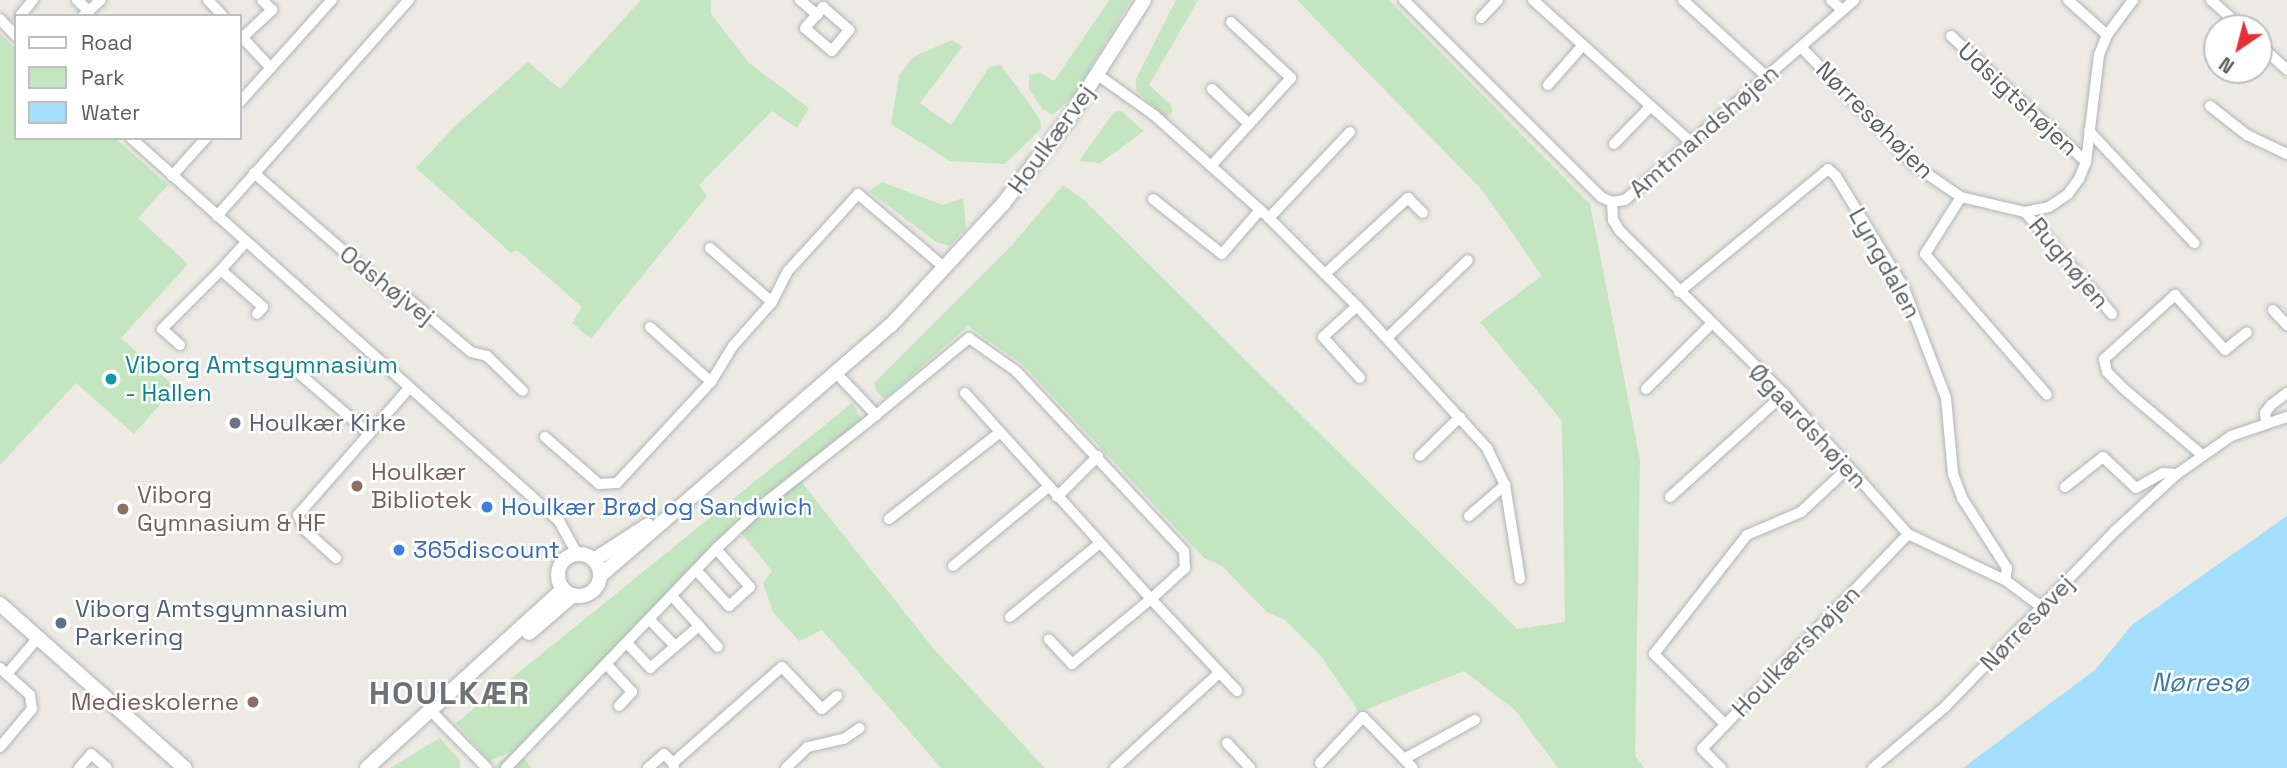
<!DOCTYPE html>
<meta charset="utf-8">
<style>
body{margin:0}
#map{position:relative;width:2287px;height:768px;overflow:hidden;background:#edeae3;font-family:"Space Grotesk",sans-serif}
div>[style]{position:absolute}
[style*='--x']{left:calc(var(--x)*1px);top:calc(var(--y)*1px);width:calc(var(--w)*1px);rotate:calc(var(--a)*1deg)}
.green>*{inset:0;background:#c3e5c0}
.water>*{inset:0;background:#a3defd}
.roads{filter:drop-shadow(0 0 2px #b0b4b8) drop-shadow(0 0 2px #b0b4b8)}
.street>*{height:10px;margin:-5px;padding:0 5px;transform-origin:5px;border-radius:5px;background:#fff}
.secondary>*{height:14px;margin:-7px;padding:0 7px;transform-origin:7px;border-radius:7px;background:#fff}
.secondary>.ring{margin:-7px;padding:0;box-sizing:content-box;background:none;border:14px solid #fff;border-radius:50%}
.dots>*{width:19px;height:19px;translate:-50% -50%;box-sizing:border-box;border:4px solid #fff;border-radius:50%}
span{translate:-50% -50%;white-space:nowrap;text-align:center;line-height:1.15;-webkit-text-stroke:5px #fff;paint-order:stroke}
.street-label{font-size:24px;color:#5b5f63}
.culture-label{font-size:24px;color:#0d838f}
.left{translate:0 -50%;text-align:left}
.worship-label{font-size:24px;color:#5b616d}
.education-label{font-size:24px;color:#785e54}
.right{translate:-100% -50%;text-align:right}
.shop-label{font-size:24px;color:#366cbe}
.service-label{font-size:24px;color:#4e5e75}
.water-label{font-size:26px;color:#3e7aa6;font-style:italic}
.district-label{font-size:32px;color:#6c7275;font-weight:700;letter-spacing:2px}
.legend{position:absolute;left:14px;top:14px;width:228px;height:126px;box-sizing:border-box;background:#fff;border:2px solid #bdbfc1;margin:0;padding:9px 12px;list-style:none;font-size:21px;color:#5b5f63}
.legend li{display:flex;align-items:center;gap:14px;height:35px}
.legend b{width:35px;border:2px solid #bdbfc1}
.north{position:absolute;left:2203px;top:14px;width:70px;height:70px;box-sizing:border-box;background:#fff;border:2px solid #bdbfc1;border-radius:50%;rotate:215deg;font-size:19px;font-weight:700;line-height:28px;text-align:center;color:#5b5f63}
.north::after{content:'';display:block;margin:auto;width:24px;height:32px;background:#e53134;clip-path:polygon(50% 0,100% 100%,50% 72%,0 100%)}
</style>
<div id="map">
<div class="green">
<div style="clip-path:polygon(641px 0,711px 0,711px 14px,749px 63px,809px 108px,797px 128px,772px 111px,699px 185px,707px 196px,591px 339px,572px 323px,582px 307px,517px 250px,511px 253px,416px 168px,454px 127px,528px 62px,560px 89px)"></div>
<div style="clip-path:polygon(1109px 0,1131px 0,1074px 95px,1053px 115px,1042px 109px,1029px 89px,1029px 75px,1041px 73px,1054px 81px)"></div>
<div style="clip-path:polygon(1176px 0,1198px 0,1149px 85px,1171px 105px,1172px 113px,1165px 118px,1136px 90px,1136px 79px)"></div>
<div style="clip-path:polygon(1297px 0,1389px 0,1590px 204px,1640px 460px,1635px 755px,1644px 768px,1558px 768px,1515px 710px,1464px 671px,1359px 712px,1321px 656px,1284px 619px,1268px 613px,1222px 566px,1204px 558px,1022px 364px,968px 326px,885px 399px,877px 392px,874px 383px,1011px 246px,1063px 185px,1083px 199px,1517px 629px,1565px 622px,1562px 421px,1480px 322px,1542px 276px,1482px 190px)"></div>
<div style="clip-path:polygon(0 34px,16px 49px,16px 138px,115px 138px,168px 185px,138px 218px,188px 264px,121px 338px,175px 387px,134px 434px,76px 383px,0 465px)"></div>
<div style="clip-path:polygon(952px 40px,963px 46px,920px 103px,951px 125px,989px 67px,1001px 65px,1040px 119px,1041px 129px,1005px 164px,950px 161px,891px 124px,899px 76px,913px 57px)"></div>
<div style="clip-path:polygon(1121px 111px,1144px 131px,1100px 163px,1079px 161px,1114px 112px)"></div>
<div style="clip-path:polygon(882px 182px,943px 205px,963px 198px,966px 228px,950px 246px,936px 242px,869px 191px)"></div>
<div style="clip-path:polygon(852px 403px,862px 420px,796px 475px,932px 647px,1045px 768px,941px 768px,822px 630px,799px 641px,773px 612px,763px 583px,772px 571px,735px 525px,516px 749px,532px 768px,493px 768px,513px 751px,489px 761px,456px 723px)"></div>
<div style="clip-path:polygon(440px 738px,460px 761px,460px 768px,390px 768px)"></div>
</div>
<div class="water">
<div style="clip-path:polygon(2287px 516px,2287px 768px,1963px 768px,2095px 670px,2132px 625px)"></div>
</div>
<div class="roads">
<div class="street">
<div style="--x:77;--y:0;--w:16;--a:43"></div>
<div style="--x:208;--y:0;--w:22;--a:47"></div>
<div style="--x:800;--y:0;--w:23;--a:41"></div>
<div style="--x:1404;--y:0;--w:279;--a:45"></div>
<div style="--x:1601;--y:197;--w:12;--a:24"></div>
<div style="--x:1612;--y:202;--w:13;--a:-9"></div>
<div style="--x:1625;--y:200;--w:304;--a:-41.1"></div>
<div style="--x:1533;--y:0;--w:214;--a:42"></div>
<div style="--x:1683;--y:0;--w:113;--a:42.5"></div>
<div style="--x:1831;--y:0;--w:15;--a:42"></div>
<div style="--x:2068;--y:0;--w:52;--a:41.9"></div>
<div style="--x:2211;--y:0;--w:42;--a:42.1"></div>
<div style="--x:823;--y:7;--w:35;--a:41"></div>
<div style="--x:849;--y:30;--w:27;--a:129"></div>
<div style="--x:832;--y:51;--w:35;--a:-140"></div>
<div style="--x:805;--y:28;--w:28;--a:-49"></div>
<div style="--x:20;--y:16;--w:21;--a:-51"></div>
<div style="--x:83;--y:16;--w:24;--a:-42"></div>
<div style="--x:1481;--y:18;--w:25;--a:-47"></div>
<div style="--x:0;--y:19;--w:23;--a:47"></div>
<div style="--x:240;--y:35;--w:45;--a:46.8"></div>
<div style="--x:1951;--y:36;--w:185;--a:43"></div>
<div style="--x:243;--y:37;--w:40;--a:-43"></div>
<div style="--x:272;--y:10;--w:14;--a:-135"></div>
<div style="--x:1801;--y:47;--w:163;--a:46.2"></div>
<div style="--x:1914;--y:165;--w:57;--a:34.2"></div>
<div style="--x:1961;--y:197;--w:66;--a:13.2"></div>
<div style="--x:2025;--y:212;--w:25;--a:-12"></div>
<div style="--x:2049;--y:207;--w:23;--a:-34"></div>
<div style="--x:2068;--y:194;--w:19;--a:-54"></div>
<div style="--x:2079;--y:179;--w:18;--a:-68"></div>
<div style="--x:2086;--y:162;--w:108;--a:-83.1"></div>
<div style="--x:2099;--y:55;--w:22;--a:-68"></div>
<div style="--x:2107;--y:35;--w:44;--a:-53.4"></div>
<div style="--x:2265;--y:50;--w:30;--a:42"></div>
<div style="--x:1098;--y:75;--w:69;--a:35.5"></div>
<div style="--x:1154;--y:115;--w:154;--a:41.8"></div>
<div style="--x:1269;--y:218;--w:124;--a:45"></div>
<div style="--x:1357;--y:306;--w:193;--a:47.5"></div>
<div style="--x:1487;--y:448;--w:41;--a:64.1"></div>
<div style="--x:1505;--y:485;--w:95;--a:80.9"></div>
<div style="--x:1548;--y:85;--w:53;--a:-48.8"></div>
<div style="--x:1212;--y:89;--w:51;--a:43.4"></div>
<div style="--x:240;--y:102;--w:137;--a:-48"></div>
<div style="--x:2210;--y:106;--w:47;--a:38.1"></div>
<div style="--x:2247;--y:135;--w:44;--a:25.4"></div>
<div style="--x:2089;--y:131;--w:154;--a:46.8"></div>
<div style="--x:131;--y:138;--w:574;--a:41.82"></div>
<div style="--x:559;--y:521;--w:38;--a:61"></div>
<div style="--x:1614;--y:144;--w:53;--a:-45.8"></div>
<div style="--x:1211;--y:166;--w:119;--a:-47.7"></div>
<div style="--x:1291;--y:78;--w:82;--a:-137"></div>
<div style="--x:254;--y:173;--w:186;--a:41.1"></div>
<div style="--x:394;--y:295;--w:12;--a:9"></div>
<div style="--x:406;--y:297;--w:85;--a:40.2"></div>
<div style="--x:471;--y:352;--w:16;--a:14"></div>
<div style="--x:487;--y:356;--w:50;--a:44.2"></div>
<div style="--x:172;--y:176;--w:51;--a:-48.2"></div>
<div style="--x:1961;--y:197;--w:67;--a:122.3"></div>
<div style="--x:1925;--y:254;--w:186;--a:49.1"></div>
<div style="--x:1153;--y:199;--w:88;--a:38.6"></div>
<div style="--x:1222;--y:254;--w:58;--a:-49.2"></div>
<div style="--x:1612;--y:202;--w:18;--a:87"></div>
<div style="--x:1613;--y:220;--w:13;--a:58"></div>
<div style="--x:1620;--y:231;--w:231;--a:44.8"></div>
<div style="--x:1784;--y:394;--w:187;--a:48.5"></div>
<div style="--x:1908;--y:534;--w:107;--a:25.4"></div>
<div style="--x:2005;--y:580;--w:47;--a:36.4"></div>
<div style="--x:2025;--y:212;--w:134;--a:49.5"></div>
<div style="--x:217;--y:216;--w:289;--a:-48.4"></div>
<div style="--x:1269;--y:218;--w:118;--a:-46.7"></div>
<div style="--x:246;--y:242;--w:38;--a:132"></div>
<div style="--x:221;--y:270;--w:56;--a:41.4"></div>
<div style="--x:263;--y:307;--w:9;--a:131"></div>
<div style="--x:710;--y:248;--w:82;--a:41.1"></div>
<div style="--x:1325;--y:274;--w:113;--a:-42.5"></div>
<div style="--x:1408;--y:198;--w:21;--a:45"></div>
<div style="--x:1679;--y:292;--w:193;--a:-39.5"></div>
<div style="--x:1828;--y:169;--w:11;--a:41"></div>
<div style="--x:1836;--y:176;--w:131;--a:58.7"></div>
<div style="--x:1904;--y:288;--w:118;--a:69.1"></div>
<div style="--x:1946;--y:398;--w:76;--a:84.7"></div>
<div style="--x:1953;--y:474;--w:26;--a:69"></div>
<div style="--x:1962;--y:498;--w:83;--a:57.3"></div>
<div style="--x:2007;--y:568;--w:12;--a:99"></div>
<div style="--x:1357;--y:306;--w:46;--a:137.6"></div>
<div style="--x:1323;--y:337;--w:55;--a:47.9"></div>
<div style="--x:2273;--y:310;--w:21;--a:47"></div>
<div style="--x:650;--y:327;--w:82;--a:42"></div>
<div style="--x:1387;--y:338;--w:112;--a:-43.9"></div>
<div style="--x:180;--y:345;--w:24;--a:-138"></div>
<div style="--x:162;--y:329;--w:83;--a:-45"></div>
<div style="--x:307;--y:368;--w:9;--a:131"></div>
<div style="--x:301;--y:375;--w:89;--a:40.9"></div>
<div style="--x:837;--y:374;--w:57;--a:46.4"></div>
<div style="--x:876;--y:415;--w:121;--a:-39.6"></div>
<div style="--x:969;--y:338;--w:57;--a:35.1"></div>
<div style="--x:1016;--y:371;--w:246;--a:47"></div>
<div style="--x:1184;--y:551;--w:17;--a:87"></div>
<div style="--x:1185;--y:568;--w:46;--a:137.6"></div>
<div style="--x:1151;--y:599;--w:126;--a:46.9"></div>
<div style="--x:1646;--y:389;--w:92;--a:-45"></div>
<div style="--x:965;--y:393;--w:278;--a:47.9"></div>
<div style="--x:1151;--y:599;--w:102;--a:140.6"></div>
<div style="--x:1072;--y:664;--w:34;--a:-133"></div>
<div style="--x:2266;--y:421;--w:8;--a:-97"></div>
<div style="--x:2265;--y:413;--w:10;--a:-53"></div>
<div style="--x:2271;--y:405;--w:20;--a:-37"></div>
<div style="--x:545;--y:437;--w:72;--a:41"></div>
<div style="--x:599;--y:484;--w:18;--a:-3"></div>
<div style="--x:617;--y:483;--w:138;--a:-47.1"></div>
<div style="--x:711;--y:382;--w:42;--a:-58.6"></div>
<div style="--x:733;--y:346;--w:59;--a:-48.4"></div>
<div style="--x:772;--y:302;--w:35;--a:-63"></div>
<div style="--x:788;--y:271;--w:104;--a:-47.7"></div>
<div style="--x:858;--y:194;--w:114;--a:40.4"></div>
<div style="--x:2201;--y:454;--w:101;--a:-139.8"></div>
<div style="--x:2124;--y:389;--w:24;--a:-135"></div>
<div style="--x:2107;--y:372;--w:13;--a:-103"></div>
<div style="--x:2104;--y:359;--w:96;--a:-42"></div>
<div style="--x:2175;--y:295;--w:74;--a:47.7"></div>
<div style="--x:2225;--y:350;--w:28;--a:-39"></div>
<div style="--x:1420;--y:456;--w:56;--a:-44.3"></div>
<div style="--x:2065;--y:487;--w:48;--a:-38.3"></div>
<div style="--x:2103;--y:457;--w:45;--a:43.2"></div>
<div style="--x:2136;--y:488;--w:31;--a:-29"></div>
<div style="--x:2163;--y:473;--w:14;--a:4"></div>
<div style="--x:1057;--y:497;--w:58;--a:-45"></div>
<div style="--x:1670;--y:497;--w:154;--a:-42.1"></div>
<div style="--x:1469;--y:516;--w:48;--a:-40.7"></div>
<div style="--x:889;--y:519;--w:140;--a:-38"></div>
<div style="--x:336;--y:558;--w:42;--a:-137.9"></div>
<div style="--x:305;--y:530;--w:17;--a:-115"></div>
<div style="--x:298;--y:515;--w:169;--a:-48.8"></div>
<div style="--x:953;--y:566;--w:124;--a:-39.7"></div>
<div style="--x:696;--y:570;--w:49;--a:47.5"></div>
<div style="--x:729;--y:606;--w:28;--a:-42"></div>
<div style="--x:750;--y:587;--w:51;--a:-131.8"></div>
<div style="--x:1010;--y:617;--w:115;--a:-39.4"></div>
<div style="--x:650;--y:620;--w:36;--a:46"></div>
<div style="--x:699;--y:626;--w:28;--a:48"></div>
<div style="--x:628;--y:644;--w:33;--a:47"></div>
<div style="--x:650;--y:668;--w:65;--a:-40.6"></div>
<div style="--x:699;--y:626;--w:40;--a:-132"></div>
<div style="--x:608;--y:666;--w:35;--a:47"></div>
<div style="--x:632;--y:692;--w:19;--a:133"></div>
<div style="--x:0;--y:668;--w:40;--a:42"></div>
<div style="--x:30;--y:695;--w:14;--a:82"></div>
<div style="--x:32;--y:709;--w:50;--a:130.1"></div>
<div style="--x:7;--y:674;--w:48;--a:-49.3"></div>
<div style="--x:429;--y:709;--w:83;--a:45.5"></div>
<div style="--x:1725;--y:724;--w:100;--a:-135.4"></div>
<div style="--x:1654;--y:654;--w:151;--a:-52"></div>
<div style="--x:1747;--y:535;--w:59;--a:-23.1"></div>
<div style="--x:1801;--y:512;--w:64;--a:-43.1"></div>
<div style="--x:1227;--y:743;--w:34;--a:47"></div>
<div style="--x:1404;--y:759;--w:81;--a:-28.8"></div>
<div style="--x:1320;--y:763;--w:63;--a:-46.9"></div>
<div style="--x:1363;--y:717;--w:71;--a:45.6"></div>
<div style="--x:79;--y:768;--w:18;--a:-49"></div>
<div style="--x:91;--y:754;--w:21;--a:41"></div>
<div style="--x:506;--y:768;--w:303;--a:-46.2"></div>
<div style="--x:716;--y:549;--w:67;--a:-43.2"></div>
<div style="--x:765;--y:503;--w:142;--a:-38.4"></div>
<div style="--x:648;--y:768;--w:21;--a:-41"></div>
<div style="--x:664;--y:754;--w:13;--a:45"></div>
<div style="--x:674;--y:768;--w:5;--a:-101"></div>
<div style="--x:673;--y:763;--w:145;--a:-41.4"></div>
<div style="--x:782;--y:667;--w:58;--a:46.4"></div>
<div style="--x:822;--y:709;--w:20;--a:-41"></div>
<div style="--x:786;--y:768;--w:30;--a:-44"></div>
<div style="--x:808;--y:747;--w:37;--a:-13"></div>
<div style="--x:844;--y:739;--w:19;--a:-35"></div>
<div style="--x:1115;--y:768;--w:141;--a:-42.4"></div>
<div style="--x:1721;--y:768;--w:27;--a:-135"></div>
<div style="--x:1702;--y:749;--w:298;--a:-46.2"></div>
<div style="--x:1873;--y:768;--w:96;--a:-40.3"></div>
<div style="--x:1946;--y:706;--w:243;--a:-46"></div>
<div style="--x:2115;--y:531;--w:84;--a:-42.6"></div>
<div style="--x:2177;--y:474;--w:66;--a:-35.1"></div>
<div style="--x:2231;--y:436;--w:59;--a:-18.7"></div>
</div>
<div class="secondary">
<div class="ring" style="left:558px;top:554px;width:28px;height:28px"></div>
<div style="--x:594;--y:560;--w:64;--a:-32.9"></div>
<div style="--x:600;--y:576;--w:383;--a:-40.8"></div>
<div style="--x:890;--y:326;--w:166;--a:-47.2"></div>
<div style="--x:1003;--y:204;--w:105;--a:-52.4"></div>
<div style="--x:1067;--y:121;--w:143;--a:-57.5"></div>
<div style="--x:0;--y:604;--w:247;--a:41.6"></div>
<div style="--x:529;--y:633;--w:58;--a:-40.8"></div>
<div style="--x:367;--y:768;--w:265;--a:-42.4"></div>
</div>
</div>
<div class="dots">
<div style="left:111px;top:379px;background:#0f9aa8"></div>
<div style="left:235px;top:423px;background:#6b7280"></div>
<div style="left:357px;top:486px;background:#8d6e63"></div>
<div style="left:487px;top:507px;background:#3f7fe0"></div>
<div style="left:123px;top:509px;background:#8d6e63"></div>
<div style="left:399px;top:550px;background:#3f7fe0"></div>
<div style="left:61px;top:623px;background:#5c6f8a"></div>
<div style="left:253px;top:702px;background:#8d6e63"></div>
</div>
<div class="street-label">
<span style="left:2018px;top:99px;rotate:43deg">Udsigtshøjen</span>
<span style="left:1875px;top:120px;rotate:45deg">Nørresøhøjen</span>
<span style="left:1704px;top:131px;rotate:-41deg">Amtmandshøjen</span>
<span style="left:1051px;top:139px;rotate:-54deg">Houlkærvej</span>
<span style="left:1885px;top:263px;rotate:61deg">Lyngdalen</span>
<span style="left:2069px;top:263px;rotate:50deg">Rughøjen</span>
<span style="left:387px;top:285px;rotate:38deg">Odshøjvej</span>
<span style="left:1808px;top:426px;rotate:47deg">Øgaardshøjen</span>
<span style="left:2027px;top:623px;rotate:-46deg">Nørresøvej</span>
<span style="left:1796px;top:651px;rotate:-46deg">Houlkærshøjen</span>
</div>
<div class="culture-label">
<span class="left" style="left:125px;top:379px">Viborg Amtsgymnasium<br>- Hallen</span>
</div>
<div class="worship-label">
<span class="left" style="left:249px;top:423px">Houlkær Kirke</span>
</div>
<div class="education-label">
<span class="left" style="left:371px;top:486px">Houlkær<br>Bibliotek</span>
<span class="left" style="left:137px;top:509px">Viborg<br>Gymnasium &amp; HF</span>
<span class="right" style="left:239px;top:702px">Medieskolerne</span>
</div>
<div class="shop-label">
<span class="left" style="left:501px;top:507px">Houlkær Brød og Sandwich</span>
<span class="left" style="left:413px;top:550px">365discount</span>
</div>
<div class="service-label">
<span class="left" style="left:75px;top:623px">Viborg Amtsgymnasium<br>Parkering</span>
</div>
<div class="water-label">
<span style="left:2200px;top:683px">Nørresø</span>
</div>
<div class="district-label">
<span style="left:450px;top:693px">HOULKÆR</span>
</div>
<ul class="legend">
<li><b style="height:9px;background:#fff"></b>Road</li>
<li><b style="height:19px;background:#c3e5c0"></b>Park</li>
<li><b style="height:19px;background:#a3defd"></b>Water</li>
</ul>
<div class="north">N</div>
</div>
